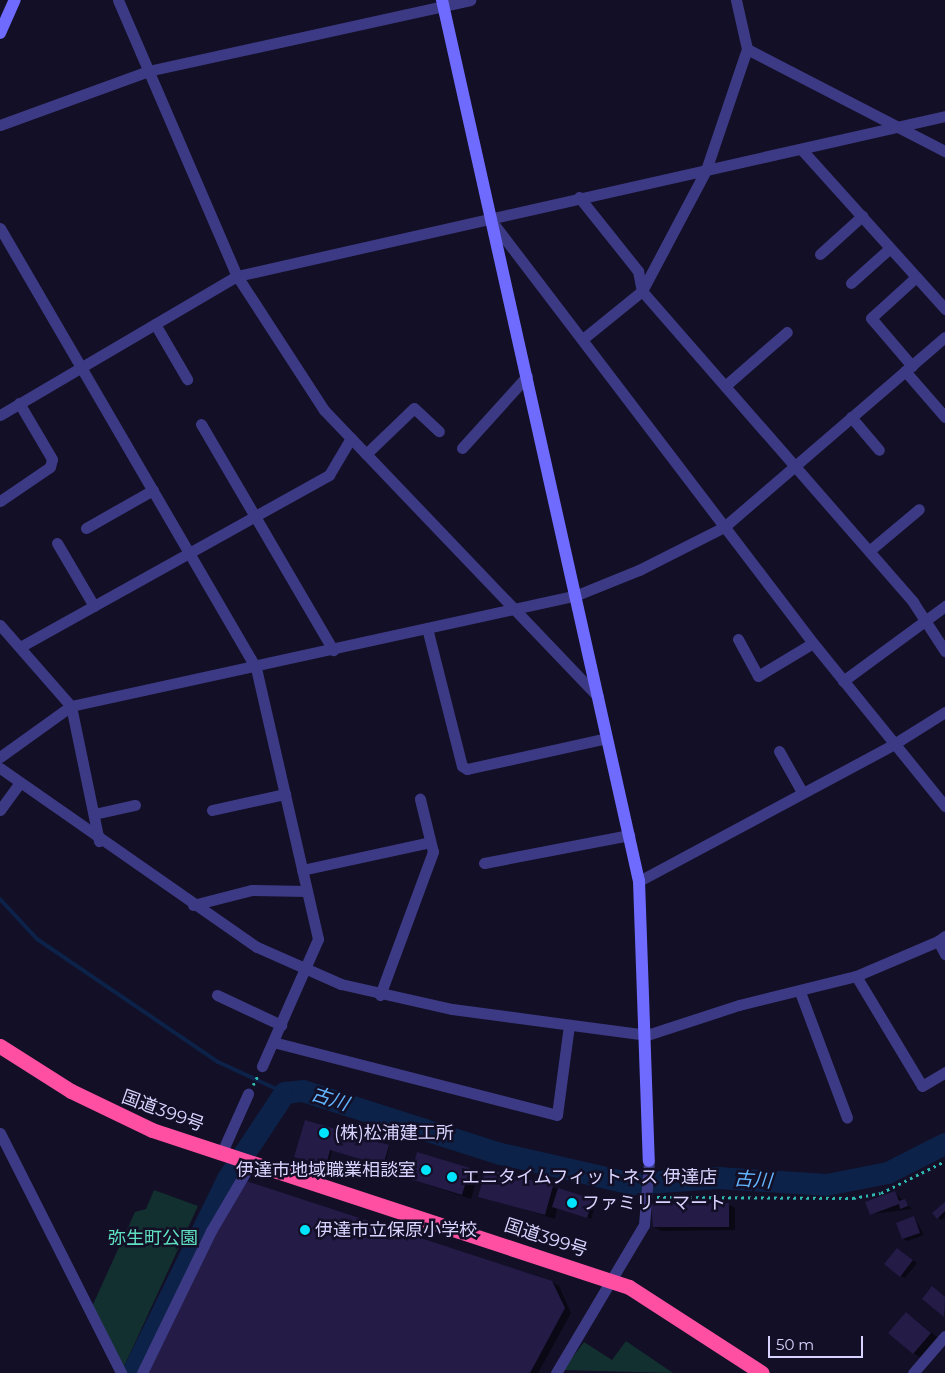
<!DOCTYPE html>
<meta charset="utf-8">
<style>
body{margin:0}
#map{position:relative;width:945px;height:1373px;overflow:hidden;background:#130f26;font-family:Montserrat,"Noto Sans JP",sans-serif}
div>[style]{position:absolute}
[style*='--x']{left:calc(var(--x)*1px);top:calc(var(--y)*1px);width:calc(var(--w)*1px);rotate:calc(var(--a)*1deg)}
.green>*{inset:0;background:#12302f}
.shadow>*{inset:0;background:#0007}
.stream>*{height:4px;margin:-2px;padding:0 2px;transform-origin:2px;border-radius:2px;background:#0c2248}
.river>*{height:22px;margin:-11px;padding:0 11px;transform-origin:11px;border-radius:11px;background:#0c2248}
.building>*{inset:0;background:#241b47}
.path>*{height:2.5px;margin-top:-1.25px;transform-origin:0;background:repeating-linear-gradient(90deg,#2fb8b0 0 2.5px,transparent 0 6.5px)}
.street>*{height:11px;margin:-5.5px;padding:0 5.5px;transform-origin:5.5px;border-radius:5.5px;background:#3d3a85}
.secondary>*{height:12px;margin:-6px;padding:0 6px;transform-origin:6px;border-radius:6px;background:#6f6bff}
.highway>*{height:15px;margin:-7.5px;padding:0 7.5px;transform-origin:7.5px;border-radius:7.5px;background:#ff4fa3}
.dots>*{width:14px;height:14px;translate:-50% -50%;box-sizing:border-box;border:2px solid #130f26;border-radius:50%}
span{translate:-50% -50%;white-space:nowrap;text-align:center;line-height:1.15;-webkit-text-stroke:5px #130f26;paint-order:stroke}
.street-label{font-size:18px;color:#d9d4ff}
.poi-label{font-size:18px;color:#d9d4ff}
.left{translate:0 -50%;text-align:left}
.right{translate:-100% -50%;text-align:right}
.park-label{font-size:18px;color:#5fe0c0}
.water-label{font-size:19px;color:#62b6ff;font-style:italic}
.scale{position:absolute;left:768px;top:1336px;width:95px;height:22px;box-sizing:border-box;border:2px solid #d9d4ff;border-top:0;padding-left:6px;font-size:15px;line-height:18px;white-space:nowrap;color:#d9d4ff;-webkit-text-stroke:4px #130f26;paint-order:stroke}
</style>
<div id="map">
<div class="green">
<div style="clip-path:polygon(154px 1190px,198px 1206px,121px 1373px,90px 1311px,135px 1212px,146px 1209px)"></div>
<div style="clip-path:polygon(626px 1341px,673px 1373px,563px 1370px,584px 1342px,612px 1360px)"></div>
</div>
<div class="shadow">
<div style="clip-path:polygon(306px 1122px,389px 1146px,385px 1166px,332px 1150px,328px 1166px,297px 1157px)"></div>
<div style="clip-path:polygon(469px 1169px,478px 1174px,471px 1199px,411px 1179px)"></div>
<div style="clip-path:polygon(552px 1187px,596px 1202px,591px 1219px,557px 1208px,555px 1219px,480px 1196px)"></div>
<div style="clip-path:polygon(894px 1192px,912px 1209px,871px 1214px)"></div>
<div style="clip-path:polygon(945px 1203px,945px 1217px,942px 1220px,938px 1218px)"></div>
<div style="clip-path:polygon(728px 1204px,735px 1208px,735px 1230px,661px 1231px,654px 1227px)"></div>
<div style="clip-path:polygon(914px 1217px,924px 1235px,907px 1241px,903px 1238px)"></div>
<div style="clip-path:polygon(901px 1251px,917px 1263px,905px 1278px,901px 1276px)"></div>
<div style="clip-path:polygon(552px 1282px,559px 1286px,571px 1313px,538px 1373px,144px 1373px)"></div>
<div style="clip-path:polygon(907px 1313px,937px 1337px,920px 1357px,913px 1353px)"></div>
</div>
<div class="stream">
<div style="--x:0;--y:899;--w:54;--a:47.2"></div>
<div style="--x:37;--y:939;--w:219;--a:34.2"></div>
<div style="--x:218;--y:1062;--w:74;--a:24.8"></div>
</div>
<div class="river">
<div style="--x:133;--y:1373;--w:216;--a:-63.9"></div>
<div style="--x:228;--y:1179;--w:103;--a:-56.5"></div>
<div style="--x:285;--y:1093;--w:18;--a:-6"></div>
<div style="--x:303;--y:1091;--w:208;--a:17.7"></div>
<div style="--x:501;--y:1154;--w:135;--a:12.8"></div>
<div style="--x:633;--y:1184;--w:85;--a:-4"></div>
<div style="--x:718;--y:1178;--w:109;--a:3.7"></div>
<div style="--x:827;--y:1185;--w:62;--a:-11.1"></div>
<div style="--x:888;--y:1173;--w:64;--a:-27"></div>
</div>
<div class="building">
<div style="clip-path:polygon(305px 1120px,389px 1145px,383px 1166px,330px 1150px,326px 1166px,294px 1157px)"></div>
<div style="clip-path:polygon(417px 1152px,470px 1168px,462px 1195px,410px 1179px)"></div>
<div style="clip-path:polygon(486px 1169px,553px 1186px,545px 1215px,478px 1197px)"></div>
<div style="clip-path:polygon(240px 1179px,552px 1281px,565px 1308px,530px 1373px,142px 1373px)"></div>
<div style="clip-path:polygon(558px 1188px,593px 1199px,587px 1218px,552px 1207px)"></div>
<div style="clip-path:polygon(895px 1191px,899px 1201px,905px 1199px,908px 1206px,900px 1209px,899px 1204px,870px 1215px,865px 1202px)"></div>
<div style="clip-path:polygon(945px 1202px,945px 1211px,937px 1219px,932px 1213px)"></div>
<div style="clip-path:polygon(729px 1203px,729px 1227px,653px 1227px,651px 1204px)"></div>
<div style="clip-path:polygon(914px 1216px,920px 1233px,902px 1239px,896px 1223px)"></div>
<div style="clip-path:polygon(897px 1248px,913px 1260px,900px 1277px,884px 1264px)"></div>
<div style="clip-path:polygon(932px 1286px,945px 1297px,944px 1317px,922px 1299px)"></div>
<div style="clip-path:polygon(906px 1312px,931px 1333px,913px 1354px,888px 1333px)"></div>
</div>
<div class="path">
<div style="--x:253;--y:1085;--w:11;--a:-63"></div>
<div style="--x:657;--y:1197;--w:196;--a:0.3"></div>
<div style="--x:853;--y:1198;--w:28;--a:-10"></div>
<div style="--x:881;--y:1193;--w:72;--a:-26.6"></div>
</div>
<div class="street">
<div style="--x:118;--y:0;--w:301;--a:66.7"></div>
<div style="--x:237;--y:276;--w:160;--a:57"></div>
<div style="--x:324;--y:410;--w:397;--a:46.3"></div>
<div style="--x:736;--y:0;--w:50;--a:77.3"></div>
<div style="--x:747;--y:49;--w:223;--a:27.3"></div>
<div style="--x:0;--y:125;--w:158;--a:-20"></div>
<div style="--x:148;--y:71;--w:330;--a:-12.4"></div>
<div style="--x:802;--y:150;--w:214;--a:48"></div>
<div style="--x:579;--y:197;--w:95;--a:51.4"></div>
<div style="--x:638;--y:271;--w:20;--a:79"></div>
<div style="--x:642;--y:291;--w:413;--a:48.9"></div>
<div style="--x:913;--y:602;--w:59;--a:56.9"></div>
<div style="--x:490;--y:219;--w:533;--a:52.7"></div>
<div style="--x:813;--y:643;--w:210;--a:51"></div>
<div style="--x:0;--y:228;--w:509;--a:59.81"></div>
<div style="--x:256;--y:668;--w:278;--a:77.1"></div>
<div style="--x:318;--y:939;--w:139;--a:113.8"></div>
<div style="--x:820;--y:254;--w:57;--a:-42.1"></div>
<div style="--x:851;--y:283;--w:52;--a:-41.9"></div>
<div style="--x:155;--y:324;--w:64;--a:59.8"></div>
<div style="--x:584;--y:338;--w:75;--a:-39"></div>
<div style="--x:642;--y:291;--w:137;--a:-62.1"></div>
<div style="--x:706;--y:170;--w:128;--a:-71.3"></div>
<div style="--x:912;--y:366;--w:63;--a:-130.5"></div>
<div style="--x:871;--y:318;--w:61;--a:-42.3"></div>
<div style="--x:905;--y:371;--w:61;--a:49"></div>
<div style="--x:725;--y:386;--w:82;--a:-41.1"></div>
<div style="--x:0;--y:415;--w:275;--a:-30.4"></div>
<div style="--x:237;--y:276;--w:726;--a:-12.73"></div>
<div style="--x:851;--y:417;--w:43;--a:49.7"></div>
<div style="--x:201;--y:424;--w:262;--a:59.7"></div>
<div style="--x:462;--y:448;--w:97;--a:-47.9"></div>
<div style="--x:366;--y:454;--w:66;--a:-43.8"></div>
<div style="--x:414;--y:408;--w:34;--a:43"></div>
<div style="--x:0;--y:501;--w:60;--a:-34.2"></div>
<div style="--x:50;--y:467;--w:8;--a:-76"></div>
<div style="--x:52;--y:459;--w:65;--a:-120.5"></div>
<div style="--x:86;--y:528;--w:77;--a:-29.6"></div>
<div style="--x:57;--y:543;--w:73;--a:59.6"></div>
<div style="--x:869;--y:551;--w:65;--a:-40"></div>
<div style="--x:0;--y:625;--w:108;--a:48.8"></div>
<div style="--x:71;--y:706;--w:138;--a:78.3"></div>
<div style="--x:427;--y:628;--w:142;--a:75.8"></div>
<div style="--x:462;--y:766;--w:6;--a:31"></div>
<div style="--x:467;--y:769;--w:143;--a:-12.5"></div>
<div style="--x:738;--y:639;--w:42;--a:61.6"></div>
<div style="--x:758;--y:676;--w:64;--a:-31"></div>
<div style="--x:20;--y:647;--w:354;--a:-29.1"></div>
<div style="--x:329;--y:475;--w:43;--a:-59.3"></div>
<div style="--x:843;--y:681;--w:127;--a:-36.3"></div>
<div style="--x:779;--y:751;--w:47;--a:60.7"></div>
<div style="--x:0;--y:757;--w:87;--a:-35.7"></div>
<div style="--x:71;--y:706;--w:518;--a:-12.37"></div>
<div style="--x:577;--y:595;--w:67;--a:-22"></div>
<div style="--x:639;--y:570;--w:95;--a:-26.8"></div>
<div style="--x:724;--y:527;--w:291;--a:-40.7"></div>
<div style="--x:0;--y:768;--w:313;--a:34.9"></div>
<div style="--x:257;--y:947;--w:92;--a:23.8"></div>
<div style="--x:341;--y:984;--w:114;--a:12.7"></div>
<div style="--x:452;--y:1009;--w:197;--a:7.6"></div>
<div style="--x:647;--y:1035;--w:97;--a:-18.1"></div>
<div style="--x:739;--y:1005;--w:121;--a:-13.9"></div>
<div style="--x:856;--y:976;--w:89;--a:-23.1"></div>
<div style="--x:0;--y:810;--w:34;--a:-54"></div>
<div style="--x:212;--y:810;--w:75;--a:-12.4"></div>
<div style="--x:94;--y:814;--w:42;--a:-12.4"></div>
<div style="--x:484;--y:863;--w:148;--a:-10.9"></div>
<div style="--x:302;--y:870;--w:131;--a:-12.3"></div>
<div style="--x:639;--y:881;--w:289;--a:-28.2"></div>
<div style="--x:894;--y:744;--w:60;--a:-32.1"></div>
<div style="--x:193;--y:905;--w:61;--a:-14.3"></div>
<div style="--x:252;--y:890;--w:55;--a:1"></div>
<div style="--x:945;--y:936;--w:9;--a:144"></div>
<div style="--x:938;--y:941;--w:15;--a:62"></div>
<div style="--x:856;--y:976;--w:128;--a:59"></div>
<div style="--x:922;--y:1086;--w:27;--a:-31"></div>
<div style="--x:800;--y:992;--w:134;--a:69.5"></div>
<div style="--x:217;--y:995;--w:71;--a:25.1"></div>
<div style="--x:380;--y:995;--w:153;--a:-69.7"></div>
<div style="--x:433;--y:852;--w:55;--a:-103.8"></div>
<div style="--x:273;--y:1042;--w:293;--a:14.4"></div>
<div style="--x:557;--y:1115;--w:91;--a:-82.4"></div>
<div style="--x:0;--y:1133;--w:269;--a:63.2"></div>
<div style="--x:222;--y:1152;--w:64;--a:-65.9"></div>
<div style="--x:142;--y:1373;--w:158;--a:-64.1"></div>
<div style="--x:211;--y:1231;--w:81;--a:-59.6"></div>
<div style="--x:556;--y:1373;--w:172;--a:-59.3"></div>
<div style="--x:644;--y:1225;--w:64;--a:-85.5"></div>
<div style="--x:913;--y:1373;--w:49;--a:-49.1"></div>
</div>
<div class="secondary">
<div style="--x:442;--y:0;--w:903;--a:77.4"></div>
<div style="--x:639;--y:881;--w:280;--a:88"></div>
<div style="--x:0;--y:33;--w:36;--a:-66"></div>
</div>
<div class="highway">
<div style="--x:0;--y:1046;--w:84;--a:32.4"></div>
<div style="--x:71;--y:1091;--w:90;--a:25.7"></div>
<div style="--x:152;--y:1130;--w:502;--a:18.22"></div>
<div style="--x:629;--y:1287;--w:158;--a:32.9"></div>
</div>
<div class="dots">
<div style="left:324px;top:1133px;background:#00e5ff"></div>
<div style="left:426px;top:1170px;background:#00e5ff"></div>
<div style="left:452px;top:1177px;background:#00e5ff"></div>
<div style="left:572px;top:1203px;background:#00e5ff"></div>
<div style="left:305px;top:1230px;background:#00e5ff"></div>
</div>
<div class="street-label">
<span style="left:163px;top:1111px;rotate:20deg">国道399号</span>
<span style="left:546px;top:1238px;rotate:18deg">国道399号</span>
</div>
<div class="poi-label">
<span class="left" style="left:334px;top:1133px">(株)松浦建工所</span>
<span class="right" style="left:416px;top:1170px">伊達市地域職業相談室</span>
<span class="left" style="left:462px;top:1177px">エニタイムフィットネス 伊達店</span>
<span class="left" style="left:582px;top:1203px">ファミリーマート</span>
<span class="left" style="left:315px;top:1230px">伊達市立保原小学校</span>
</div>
<div class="park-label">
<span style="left:153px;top:1238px">弥生町公園</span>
</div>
<div class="water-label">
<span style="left:330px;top:1099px;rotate:18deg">古川</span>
<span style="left:753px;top:1180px;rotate:4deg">古川</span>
</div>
<div class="scale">50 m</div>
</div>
